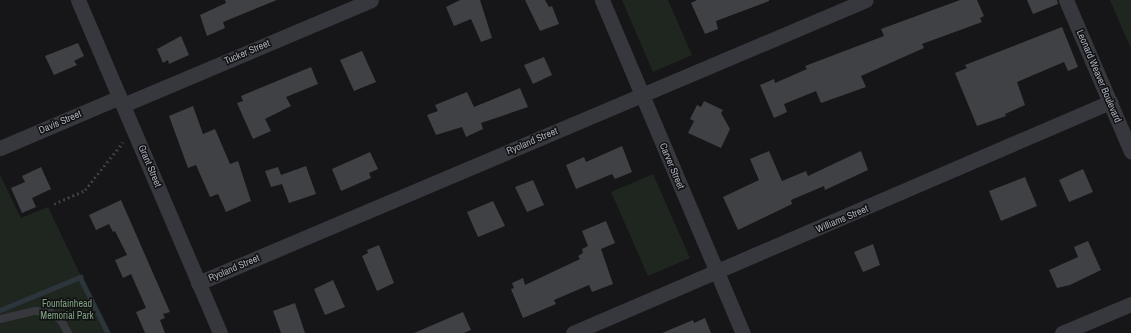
<!DOCTYPE html>
<style>
body{margin:0}
#map{position:relative;width:1131px;height:333px;overflow:hidden;background:#161618;font-family:"Archivo Narrow",sans-serif}
div>[style]{position:absolute}
[style*='--x']{left:calc(var(--x)*1px);top:calc(var(--y)*1px);width:calc(var(--w)*1px);rotate:calc(var(--a)*1deg)}
.green>*{inset:0;background:#1e261f}
.stream>*{height:4.5px;margin:-2.25px;padding:0 2.25px;transform-origin:2.25px;border-radius:2.25px;background:#2c353c}
.building>*{inset:0;background:#404145}
.path>*{height:2.5px;margin-top:-1.25px;transform-origin:0;background:repeating-linear-gradient(90deg,#3d3f44 0 2px,transparent 0 5px)}
.lane>*{height:8px;margin:-4px;padding:0 4px;transform-origin:4px;border-radius:4px;background:#37383d}
.street>*{height:15px;margin:-7.5px;padding:0 7.5px;transform-origin:7.5px;border-radius:7.5px;background:#37383d}
span{translate:-50% -50%;white-space:nowrap;text-align:center;line-height:1.15;-webkit-text-stroke:3px #111113;paint-order:stroke}
.street-label{font-size:10px;color:#a8adb8}
.park-label{font-size:10px;color:#7fa381}
</style>
<div id="map">
<div class="green">
<div style="clip-path:polygon(622px 0,668px 0,692px 55px,653px 72px)"></div>
<div style="clip-path:polygon(1110px 0,1131px 0,1131px 48px,1121px 26px)"></div>
<div style="clip-path:polygon(653px 174px,690px 258px,648px 276px,611px 192px)"></div>
<div style="clip-path:polygon(0 175px,21px 218px,48px 207px,108px 333px,0 333px,0 310px,49px 289px,0 309px)"></div>
</div>
<div class="stream">
<div style="--x:0;--y:310;--w:87;--a:-22.4"></div>
<div style="--x:80;--y:277;--w:63;--a:63.4"></div>
</div>
<div class="building">
<div style="clip-path:polygon(225px 0,277px 0,223px 22px,225px 28px,207px 36px,200px 15px,226px 3px)"></div>
<div style="clip-path:polygon(460px 0,480px 0,492px 38px,481px 42px,471px 19px,454px 26px,446px 7px)"></div>
<div style="clip-path:polygon(525px 0,545px 0,549px 7px,552px 6px,559px 24px,540px 31px)"></div>
<div style="clip-path:polygon(697px 0,769px 0,769px 1px,716px 21px,718px 29px,705px 34px,691px 3px)"></div>
<div style="clip-path:polygon(960px 0,977px 0,984px 16px,980px 18px,982px 22px,922px 44px,924px 48px,861px 76px,866px 87px,821px 103px,816px 91px,784px 104px,787px 112px,774px 118px,760px 85px,774px 79px,775px 83px,807px 69px,805px 66px,884px 36px,881px 29px)"></div>
<div style="clip-path:polygon(1027px 0,1057px 0,1058px 4px,1033px 14px)"></div>
<div style="clip-path:polygon(1062px 27px,1078px 67px,1068px 71px,1064px 62px,1017px 82px,1025px 105px,1005px 114px,1006px 116px,977px 126px,955px 73px,967px 68px,965px 65px)"></div>
<div style="clip-path:polygon(181px 36px,189px 55px,169px 64px,168px 60px,163px 63px,157px 49px)"></div>
<div style="clip-path:polygon(78px 43px,84px 56px,74px 61px,77px 65px,54px 75px,45px 56px)"></div>
<div style="clip-path:polygon(362px 51px,376px 82px,354px 91px,340px 60px)"></div>
<div style="clip-path:polygon(544px 57px,552px 75px,533px 84px,524px 65px)"></div>
<div style="clip-path:polygon(311px 67px,318px 84px,286px 97px,291px 106px,265px 119px,271px 131px,253px 139px,237px 103px,243px 101px,241px 96px)"></div>
<div style="clip-path:polygon(520px 88px,528px 107px,481px 123px,483px 129px,466px 137px,462px 127px,436px 135px,427px 115px,438px 111px,435px 105px,467px 92px,474px 107px)"></div>
<div style="clip-path:polygon(704px 101px,723px 110px,721px 113px,730px 129px,721px 148px,688px 133px,694px 121px,690px 119px,697px 105px,701px 107px)"></div>
<div style="clip-path:polygon(193px 106px,203px 134px,215px 129px,230px 164px,238px 161px,251px 201px,226px 212px,218px 194px,210px 197px,196px 165px,188px 168px,169px 116px)"></div>
<div style="clip-path:polygon(622px 146px,632px 172px,615px 179px,612px 174px,576px 189px,566px 165px,584px 157px,586px 162px)"></div>
<div style="clip-path:polygon(769px 151px,782px 181px,806px 171px,808px 176px,861px 151px,868px 170px,825px 190px,824px 186px,791px 200px,792px 204px,738px 230px,723px 197px,759px 180px,750px 159px)"></div>
<div style="clip-path:polygon(370px 152px,378px 169px,369px 173px,371px 178px,341px 191px,332px 169px)"></div>
<div style="clip-path:polygon(306px 166px,316px 194px,289px 203px,282px 184px,271px 187px,265px 171px,278px 167px,281px 175px)"></div>
<div style="clip-path:polygon(41px 167px,51px 189px,32px 198px,36px 207px,22px 213px,11px 188px,25px 182px,22px 176px)"></div>
<div style="clip-path:polygon(1083px 169px,1093px 192px,1069px 202px,1059px 180px)"></div>
<div style="clip-path:polygon(1025px 177px,1037px 206px,1001px 221px,989px 191px)"></div>
<div style="clip-path:polygon(533px 180px,544px 205px,527px 212px,515px 187px)"></div>
<div style="clip-path:polygon(121px 200px,170px 312px,163px 314px,165px 318px,160px 320px,165px 333px,145px 333px,136px 312px,146px 308px,131px 274px,123px 278px,115px 260px,127px 255px,115px 231px,113px 232px,109px 224px,96px 230px,89px 215px)"></div>
<div style="clip-path:polygon(493px 201px,505px 226px,478px 237px,467px 212px)"></div>
<div style="clip-path:polygon(606px 221px,615px 243px,601px 249px,613px 284px,592px 292px,589px 285px,554px 300px,556px 304px,523px 318px,511px 289px,514px 288px,512px 283px,523px 278px,525px 285px,580px 259px,578px 256px,583px 253px,582px 249px,588px 246px,582px 231px)"></div>
<div style="clip-path:polygon(1088px 241px,1101px 270px,1070px 285px,1057px 288px,1049px 270px,1078px 257px,1074px 247px)"></div>
<div style="clip-path:polygon(873px 244px,880px 265px,863px 272px,854px 252px)"></div>
<div style="clip-path:polygon(379px 245px,394px 283px,377px 291px,362px 256px,368px 253px,367px 250px)"></div>
<div style="clip-path:polygon(333px 280px,345px 307px,325px 315px,314px 289px)"></div>
<div style="clip-path:polygon(295px 303px,305px 333px,281px 333px,273px 311px)"></div>
<div style="clip-path:polygon(463px 312px,471px 330px,464px 333px,414px 333px)"></div>
<div style="clip-path:polygon(705px 318px,711px 333px,662px 333px,693px 320px,694px 323px)"></div>
</div>
<div class="path">
<div style="--x:54;--y:204;--w:34;--a:-24"></div>
<div style="--x:85;--y:190;--w:61;--a:-51.6"></div>
</div>
<div class="lane">
<div style="--x:0;--y:319;--w:36;--a:-13"></div>
<div style="--x:35;--y:311;--w:16;--a:7"></div>
<div style="--x:51;--y:313;--w:12;--a:35"></div>
<div style="--x:61;--y:320;--w:15;--a:62"></div>
</div>
<div class="street">
<div style="--x:78;--y:0;--w:362;--a:66.9"></div>
<div style="--x:602;--y:0;--w:362;--a:67.1"></div>
<div style="--x:1066;--y:0;--w:165;--a:66.8"></div>
<div style="--x:123;--y:105;--w:269;--a:-22.9"></div>
<div style="--x:0;--y:148;--w:130;--a:-23"></div>
<div style="--x:198;--y:283;--w:725;--a:-22.96"></div>
<div style="--x:573;--y:333;--w:585;--a:-23.28"></div>
<div style="--x:1062;--y:333;--w:75;--a:-22.8"></div>
</div>
<div class="street-label">
<span style="left:247px;top:52px;rotate:-23deg">Tucker Street</span>
<span style="left:1099px;top:76px;rotate:67deg">Leonard Weaver Boulevard</span>
<span style="left:60px;top:122px;rotate:-23deg">Davis Street</span>
<span style="left:532px;top:141px;rotate:-23deg">Ryoland Street</span>
<span style="left:150px;top:166px;rotate:67deg">Grant Street</span>
<span style="left:672px;top:166px;rotate:67deg">Carver Street</span>
<span style="left:842px;top:219px;rotate:-23deg">Williams Street</span>
<span style="left:234px;top:268px;rotate:-23deg">Ryoland Street</span>
</div>
<div class="park-label">
<span style="left:67px;top:309px">Fountainhead<br>Memorial Park</span>
</div>
</div>
